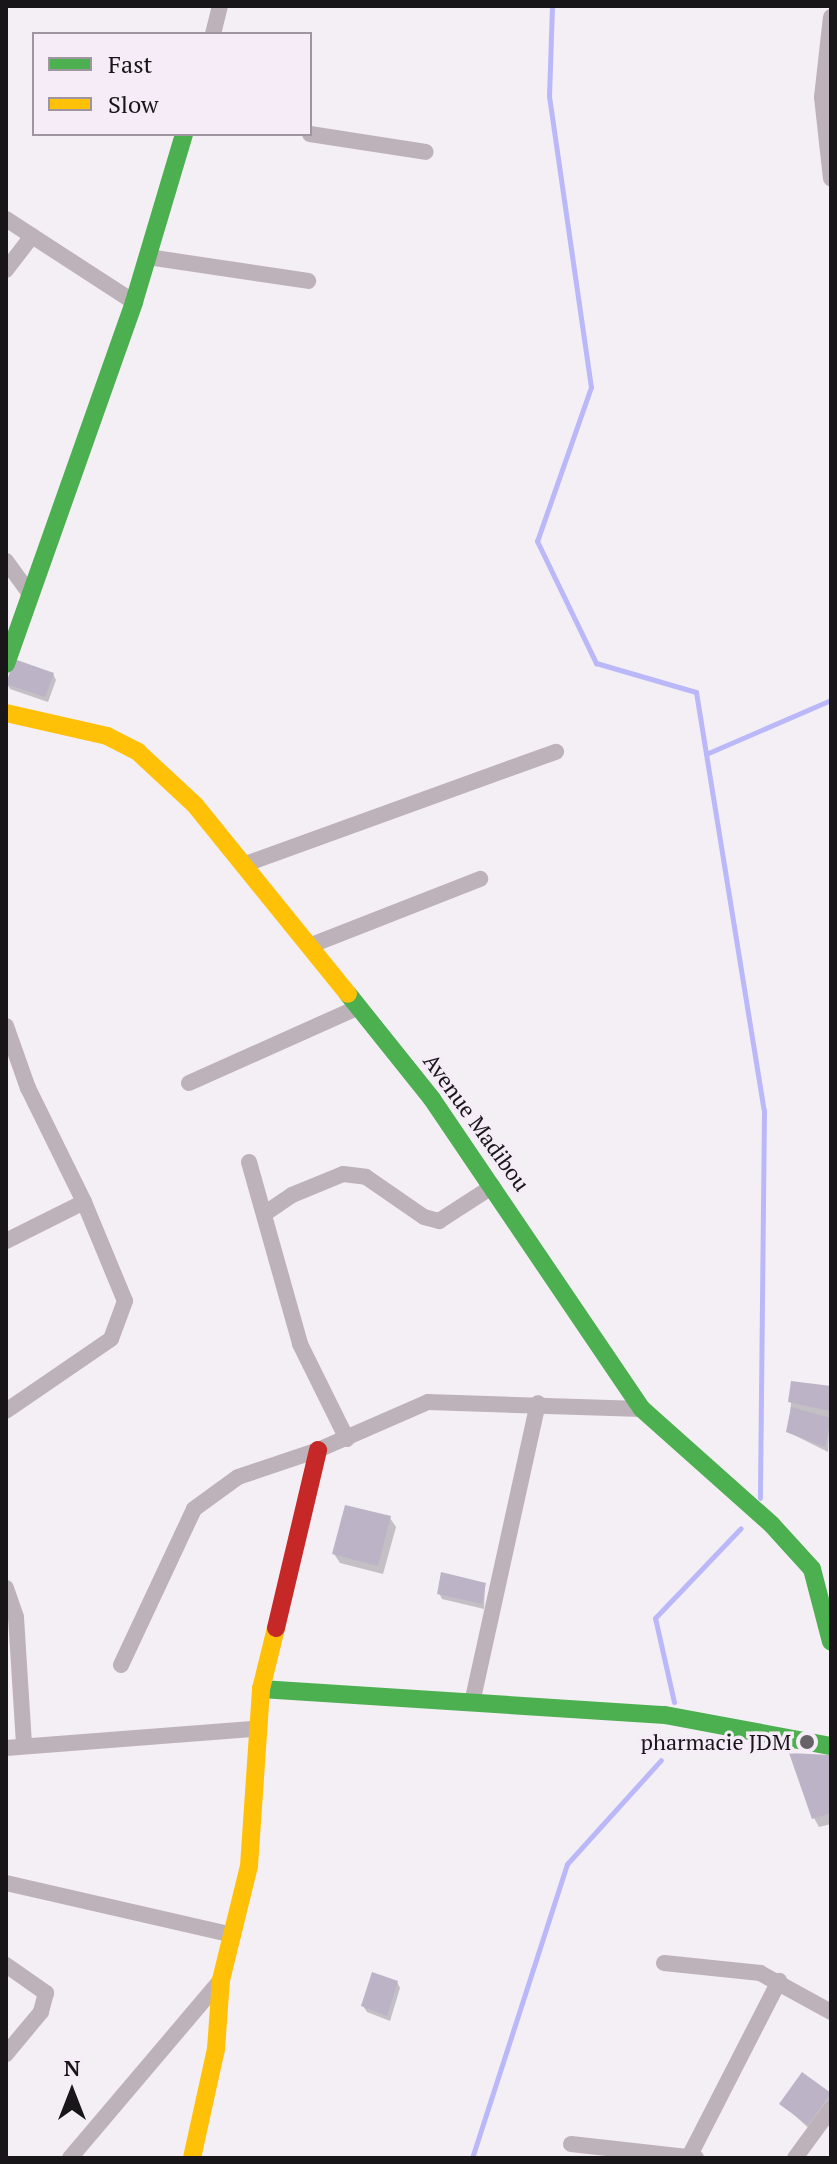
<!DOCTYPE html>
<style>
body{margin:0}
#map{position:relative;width:837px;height:2164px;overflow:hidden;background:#f4eff5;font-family:"PT Serif",serif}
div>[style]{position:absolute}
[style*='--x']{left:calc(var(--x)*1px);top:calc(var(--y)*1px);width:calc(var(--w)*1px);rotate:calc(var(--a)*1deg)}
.shadow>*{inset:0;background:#0003}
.stream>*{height:5px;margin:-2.5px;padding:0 2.5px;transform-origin:2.5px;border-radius:2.5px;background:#bbb8f9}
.building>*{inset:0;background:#bcb3c6}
.street>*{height:16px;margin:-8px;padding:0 8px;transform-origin:8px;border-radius:8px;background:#beb2ba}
.fast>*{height:18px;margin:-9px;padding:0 9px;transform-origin:9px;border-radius:9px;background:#4caf50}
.slow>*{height:18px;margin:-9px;padding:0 9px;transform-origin:9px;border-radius:9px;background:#ffc107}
.jam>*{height:18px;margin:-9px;padding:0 9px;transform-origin:9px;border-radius:9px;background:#c62828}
.dots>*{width:22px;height:22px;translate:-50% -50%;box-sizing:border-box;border:4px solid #f6ecf8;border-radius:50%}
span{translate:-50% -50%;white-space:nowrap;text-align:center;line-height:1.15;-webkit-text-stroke:7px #f6ecf8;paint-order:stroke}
.street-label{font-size:22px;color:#19161a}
.poi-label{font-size:22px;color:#19161a}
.right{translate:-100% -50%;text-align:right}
.frame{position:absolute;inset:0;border:8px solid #19161a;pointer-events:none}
.legend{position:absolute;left:32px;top:32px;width:280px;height:104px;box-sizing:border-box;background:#f6ecf8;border:2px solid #9e969f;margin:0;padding:10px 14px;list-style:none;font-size:24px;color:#19161a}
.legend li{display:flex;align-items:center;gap:16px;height:40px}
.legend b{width:40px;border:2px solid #9e969f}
.north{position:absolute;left:32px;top:2052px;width:80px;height:80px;-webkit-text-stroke:6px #f6ecf8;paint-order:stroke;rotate:0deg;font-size:22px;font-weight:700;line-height:32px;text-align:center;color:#19161a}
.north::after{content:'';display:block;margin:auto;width:28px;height:36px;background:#19161a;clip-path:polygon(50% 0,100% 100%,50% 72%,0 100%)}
</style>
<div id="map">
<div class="shadow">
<div style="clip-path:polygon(53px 674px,56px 680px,48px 702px,10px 689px,7px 684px)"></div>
<div style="clip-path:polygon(793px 1384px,831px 1388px,828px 1452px,788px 1432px)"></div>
<div style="clip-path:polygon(390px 1518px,396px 1527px,383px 1574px,340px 1563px,334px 1554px)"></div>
<div style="clip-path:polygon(485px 1584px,484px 1609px,442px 1599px,439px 1593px)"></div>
<div style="clip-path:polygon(831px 1757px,831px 1824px,819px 1827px,814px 1818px)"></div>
<div style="clip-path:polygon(397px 1982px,400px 1988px,390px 2021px,367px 2012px,363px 2006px)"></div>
<div style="clip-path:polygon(802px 2075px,831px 2095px,831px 2111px,814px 2133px,782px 2104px)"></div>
</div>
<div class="stream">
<div style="--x:552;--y:6;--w:90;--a:91.9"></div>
<div style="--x:549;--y:96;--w:294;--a:81.8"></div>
<div style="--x:591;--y:387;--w:163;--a:109.3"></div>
<div style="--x:537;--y:541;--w:136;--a:64.2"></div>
<div style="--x:596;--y:663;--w:104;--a:16.2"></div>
<div style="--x:696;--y:692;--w:423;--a:80.8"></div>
<div style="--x:764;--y:1110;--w:388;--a:90.6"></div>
<div style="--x:706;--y:754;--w:136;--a:-23.4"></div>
<div style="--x:674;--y:1702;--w:86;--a:-102.7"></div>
<div style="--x:655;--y:1618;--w:124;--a:-46.3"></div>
<div style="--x:472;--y:2158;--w:309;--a:-72.1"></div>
<div style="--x:567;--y:1864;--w:140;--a:-47.9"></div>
</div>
<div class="building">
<div style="clip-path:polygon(14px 659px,54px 673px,45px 697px,6px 684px)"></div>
<div style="clip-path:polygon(791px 1381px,831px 1386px,830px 1411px,788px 1402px)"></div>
<div style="clip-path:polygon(791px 1407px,831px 1418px,825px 1447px,786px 1432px)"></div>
<div style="clip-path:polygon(345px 1505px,391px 1516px,378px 1566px,332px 1554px)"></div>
<div style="clip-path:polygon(441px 1572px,486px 1583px,482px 1604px,437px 1594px)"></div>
<div style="clip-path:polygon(789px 1753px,831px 1755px,831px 1813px,812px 1819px)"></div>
<div style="clip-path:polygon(372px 1972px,398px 1981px,387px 2016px,361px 2006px)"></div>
<div style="clip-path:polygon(802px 2072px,831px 2093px,808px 2125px,779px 2104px)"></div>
</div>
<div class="street">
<div style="--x:831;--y:17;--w:81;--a:96.4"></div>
<div style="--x:822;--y:97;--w:82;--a:83.7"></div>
<div style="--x:213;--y:34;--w:29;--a:-76"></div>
<div style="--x:310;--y:134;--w:117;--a:8.8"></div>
<div style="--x:6;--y:219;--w:153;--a:33"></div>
<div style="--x:148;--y:257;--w:162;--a:8.5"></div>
<div style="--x:6;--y:270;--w:43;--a:-52.6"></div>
<div style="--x:6;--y:561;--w:41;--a:54"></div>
<div style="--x:243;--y:865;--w:333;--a:-19.9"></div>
<div style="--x:309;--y:946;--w:184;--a:-21.4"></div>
<div style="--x:6;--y:1026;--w:66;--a:70.5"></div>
<div style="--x:28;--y:1088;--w:127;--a:63.8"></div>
<div style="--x:84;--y:1202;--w:107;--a:67.5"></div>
<div style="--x:125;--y:1301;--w:40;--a:110.2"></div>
<div style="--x:111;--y:1339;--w:127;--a:145.6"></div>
<div style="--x:189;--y:1083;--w:186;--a:-24.1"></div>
<div style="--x:249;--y:1162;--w:189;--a:74.3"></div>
<div style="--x:300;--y:1344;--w:106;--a:63.7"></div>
<div style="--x:267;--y:1212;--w:30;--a:-34"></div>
<div style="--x:292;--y:1195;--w:55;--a:-22.4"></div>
<div style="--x:343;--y:1174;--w:23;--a:7"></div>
<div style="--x:366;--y:1177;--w:70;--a:34.6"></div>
<div style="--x:424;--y:1217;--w:16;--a:15"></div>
<div style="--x:439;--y:1221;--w:64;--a:-32.9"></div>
<div style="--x:6;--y:1241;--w:87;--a:-26.6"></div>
<div style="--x:6;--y:1588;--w:31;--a:71"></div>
<div style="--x:16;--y:1617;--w:128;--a:86.4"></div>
<div style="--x:121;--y:1665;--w:172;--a:-64.9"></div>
<div style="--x:194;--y:1509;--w:54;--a:-36"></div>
<div style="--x:238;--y:1477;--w:84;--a:-18.6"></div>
<div style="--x:318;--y:1450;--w:120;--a:-23.6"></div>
<div style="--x:428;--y:1402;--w:214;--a:1.9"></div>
<div style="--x:472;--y:1703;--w:307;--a:-77.6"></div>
<div style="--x:6;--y:1748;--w:250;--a:-4.4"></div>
<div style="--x:6;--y:1883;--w:233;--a:12.9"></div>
<div style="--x:664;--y:1963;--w:97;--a:5.9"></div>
<div style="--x:760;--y:1973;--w:81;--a:28.8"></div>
<div style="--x:6;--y:1965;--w:49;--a:35"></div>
<div style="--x:46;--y:1993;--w:20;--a:105"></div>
<div style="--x:41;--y:2012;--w:55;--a:129.8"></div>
<div style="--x:571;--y:2144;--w:126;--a:6.4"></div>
<div style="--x:689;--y:2157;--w:198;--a:-62.9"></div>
<div style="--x:70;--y:2158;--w:233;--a:-49.7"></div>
<div style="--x:795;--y:2158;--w:61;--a:-53.7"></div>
</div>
<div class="fast">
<div style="--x:6;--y:664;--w:384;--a:-70.5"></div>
<div style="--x:134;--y:302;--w:175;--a:-73.4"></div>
<div style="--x:348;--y:994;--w:134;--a:51.3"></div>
<div style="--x:432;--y:1099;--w:374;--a:55.9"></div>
<div style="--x:642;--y:1409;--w:174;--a:41.7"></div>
<div style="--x:772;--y:1525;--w:59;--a:47.7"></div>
<div style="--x:812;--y:1569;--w:75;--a:75.4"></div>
<div style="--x:261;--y:1689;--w:405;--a:3.7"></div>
<div style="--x:665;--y:1715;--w:169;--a:10.6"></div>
</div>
<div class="slow">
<div style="--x:6;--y:713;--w:104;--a:12.8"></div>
<div style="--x:107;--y:736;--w:35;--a:27"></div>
<div style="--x:138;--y:752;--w:78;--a:42.9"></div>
<div style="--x:195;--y:805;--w:243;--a:51"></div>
<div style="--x:192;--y:2158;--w:112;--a:-77.6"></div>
<div style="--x:216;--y:2049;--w:69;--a:-85.9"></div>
<div style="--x:221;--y:1980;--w:117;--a:-76.2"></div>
<div style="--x:249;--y:1866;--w:177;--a:-86.1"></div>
<div style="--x:261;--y:1689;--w:63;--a:-76.2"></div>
</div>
<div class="jam">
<div style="--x:276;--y:1628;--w:183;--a:-76.7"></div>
</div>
<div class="dots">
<div style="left:807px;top:1742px;background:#666267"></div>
</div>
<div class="street-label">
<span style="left:477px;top:1122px;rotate:54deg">Avenue Madibou</span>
</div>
<div class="poi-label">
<span class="right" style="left:791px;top:1742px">pharmacie JDM</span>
</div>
<div class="frame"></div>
<ul class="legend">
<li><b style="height:10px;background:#4caf50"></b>Fast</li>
<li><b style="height:10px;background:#ffc107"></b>Slow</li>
</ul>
<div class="north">N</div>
</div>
